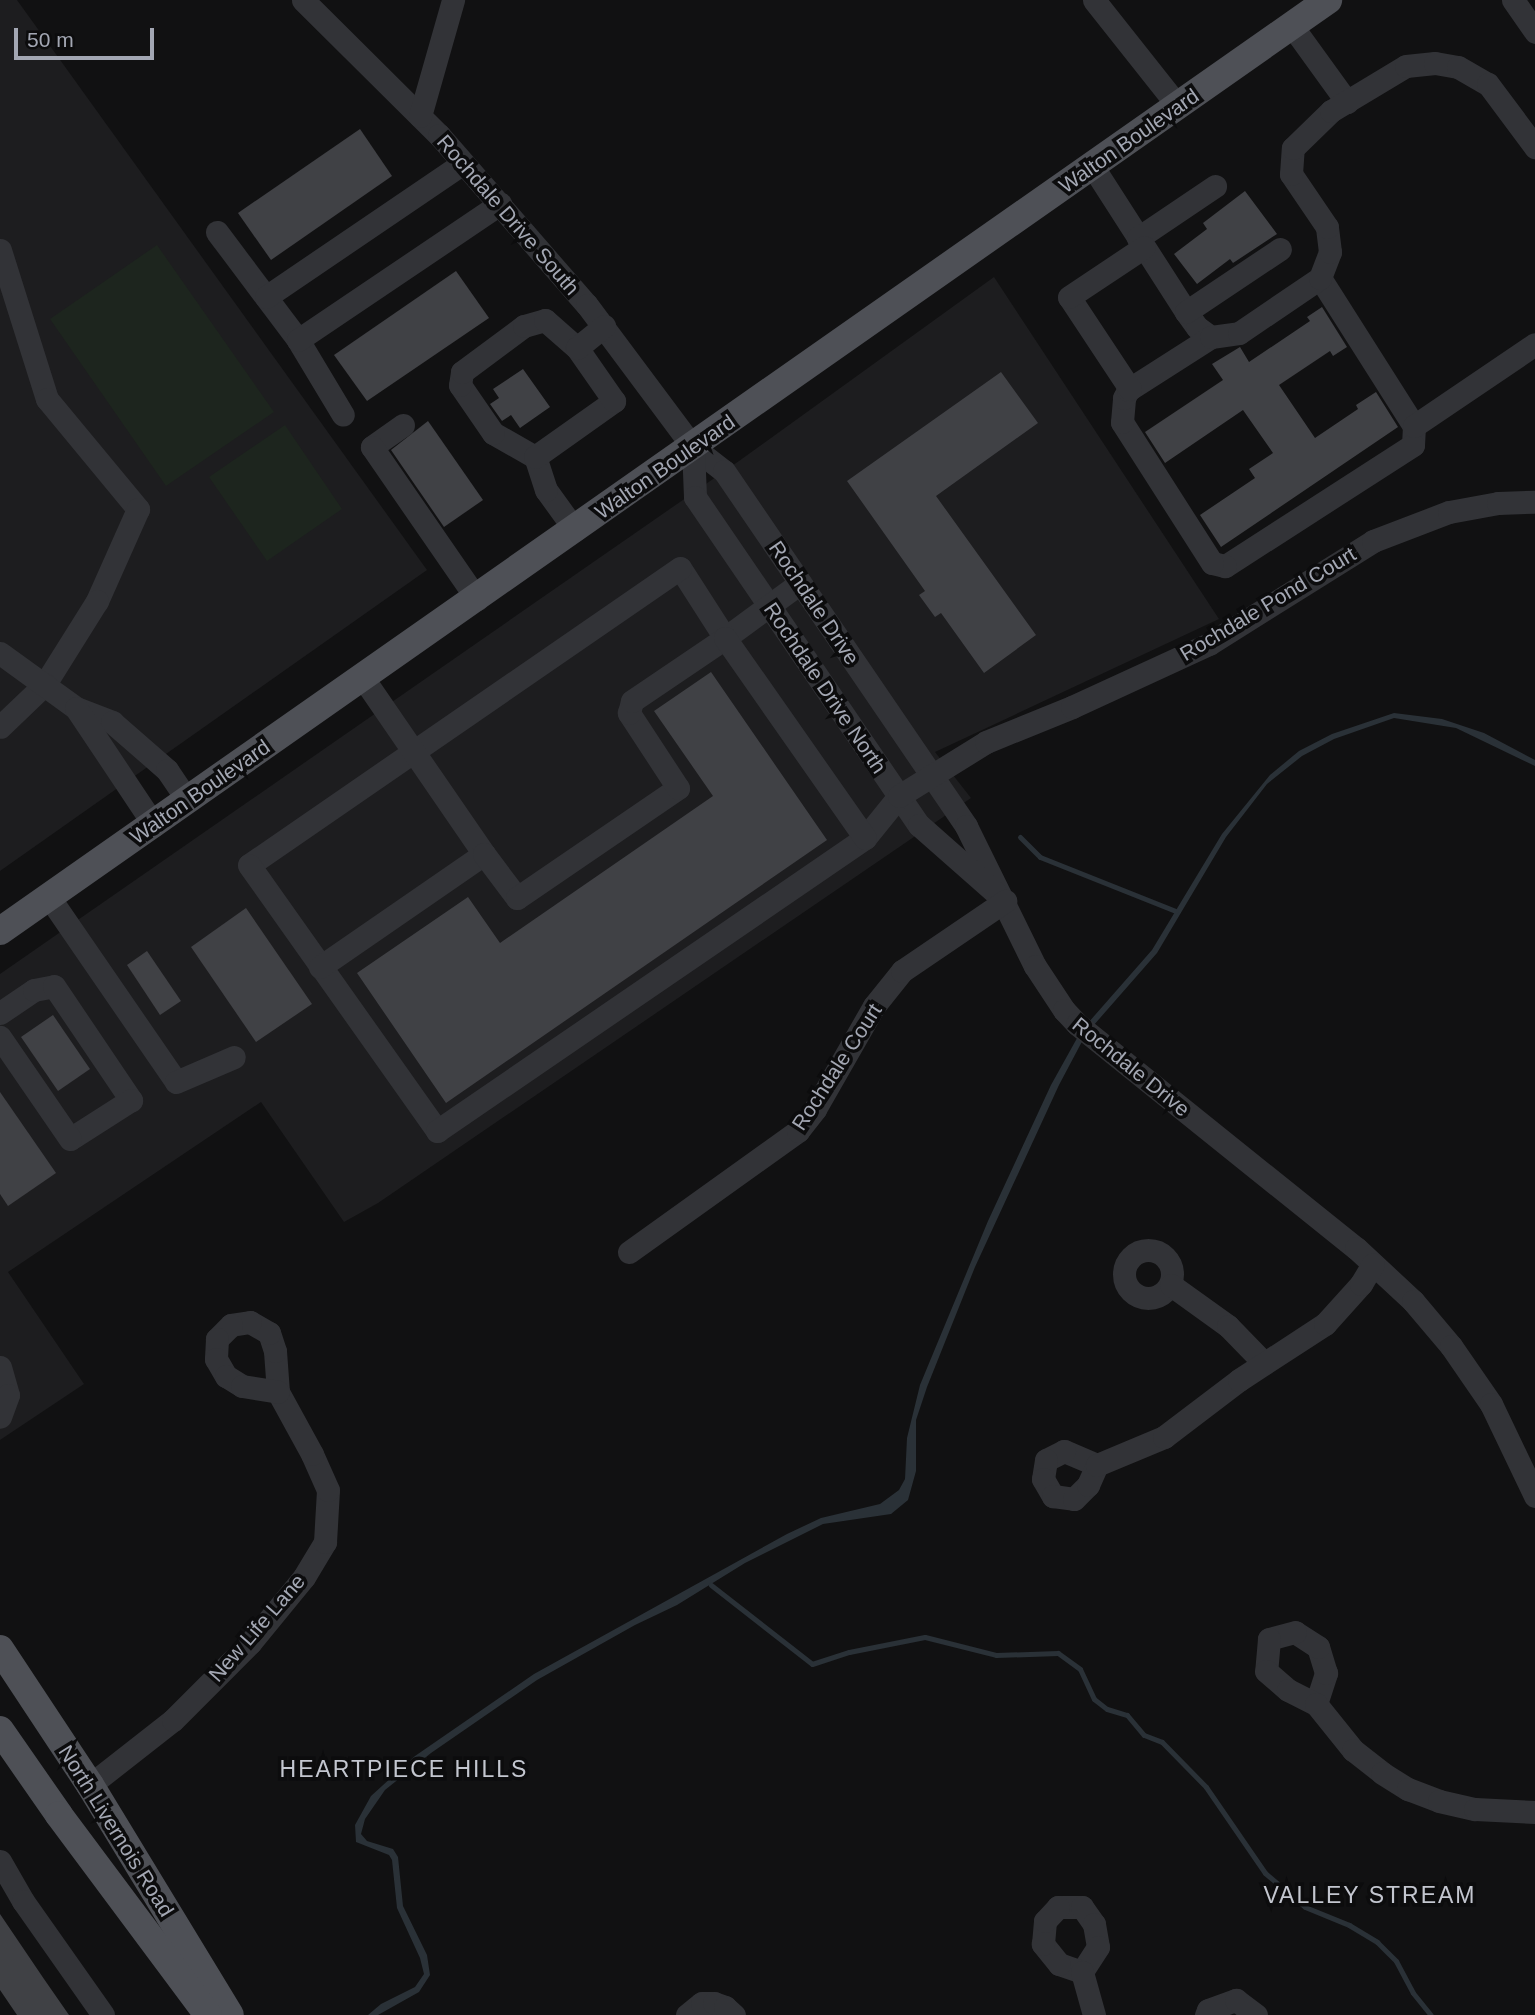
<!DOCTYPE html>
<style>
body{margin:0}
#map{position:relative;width:1535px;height:2015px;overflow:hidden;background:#111112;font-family:Arial,sans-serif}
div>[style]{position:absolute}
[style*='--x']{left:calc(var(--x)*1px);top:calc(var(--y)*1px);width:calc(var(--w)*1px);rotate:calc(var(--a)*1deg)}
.built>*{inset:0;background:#1d1d1f}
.green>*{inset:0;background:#1d251e}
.water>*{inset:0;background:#2a3137}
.stream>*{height:5px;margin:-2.5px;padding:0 2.5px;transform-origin:2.5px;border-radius:2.5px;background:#2a3137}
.building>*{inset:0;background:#404145}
.minor>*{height:23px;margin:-11.5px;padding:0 11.5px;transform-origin:11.5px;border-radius:11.5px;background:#323337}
.minor>.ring{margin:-11.5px;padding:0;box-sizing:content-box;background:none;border:23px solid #323337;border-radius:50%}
.major>*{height:28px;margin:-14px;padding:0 14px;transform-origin:14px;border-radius:14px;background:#4e5056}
span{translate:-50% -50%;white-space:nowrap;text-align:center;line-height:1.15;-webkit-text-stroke:7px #0c0c0d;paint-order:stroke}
.street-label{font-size:21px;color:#a3a7b3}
.neighbourhood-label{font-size:23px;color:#c3c6cf;letter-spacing:2px}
.scale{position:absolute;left:14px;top:28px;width:140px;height:32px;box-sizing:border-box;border:4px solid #a3a7b3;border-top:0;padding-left:9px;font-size:21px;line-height:24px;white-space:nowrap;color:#a3a7b3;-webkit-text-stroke:5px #0c0c0d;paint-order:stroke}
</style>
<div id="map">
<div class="built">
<div style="clip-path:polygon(0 0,17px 0,427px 570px,0 871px)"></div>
<div style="clip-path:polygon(994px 277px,1219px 619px,935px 752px,971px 798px,378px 1203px,344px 1222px,261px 1102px,8px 1272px,84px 1384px,0 1440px,0 974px,739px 461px)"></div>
</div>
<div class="green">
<div style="clip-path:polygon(157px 245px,274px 412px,166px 486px,50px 319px)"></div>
<div style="clip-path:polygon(285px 425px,342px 509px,267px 561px,209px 477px)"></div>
</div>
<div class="water">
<div style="clip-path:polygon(1394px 713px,1442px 719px,1484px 733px,1535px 760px,1535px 766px,1456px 728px,1394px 718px,1334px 739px,1302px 756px,1267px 784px,1226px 837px,1157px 953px,1086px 1034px,1059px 1085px,975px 1267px,927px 1387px,916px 1420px,916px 1471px,908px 1500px,891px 1514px,823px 1524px,745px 1563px,677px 1605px,635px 1625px,537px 1680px,431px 1753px,385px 1790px,365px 1819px,361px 1834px,367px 1841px,393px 1849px,398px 1857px,403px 1906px,427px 1955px,430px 1975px,419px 1992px,378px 2015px,368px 2015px,381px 2004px,415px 1987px,424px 1974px,420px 1958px,397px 1908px,392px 1860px,389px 1855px,356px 1842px,355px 1825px,371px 1796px,415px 1756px,534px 1674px,787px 1534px,821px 1518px,880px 1504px,899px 1490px,905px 1479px,907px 1438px,920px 1385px,988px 1221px,1051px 1085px,1081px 1031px,1152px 950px,1222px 834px,1270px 775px,1299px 751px,1332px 734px)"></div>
</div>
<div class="stream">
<div style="--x:1020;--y:837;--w:28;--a:45"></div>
<div style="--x:1040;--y:857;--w:146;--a:21.7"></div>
<div style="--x:711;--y:1585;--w:128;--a:38"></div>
<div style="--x:812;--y:1664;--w:39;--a:-18"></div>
<div style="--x:849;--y:1652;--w:77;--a:-11.2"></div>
<div style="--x:925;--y:1637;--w:73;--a:14.2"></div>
<div style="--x:996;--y:1655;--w:62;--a:-1.8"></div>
<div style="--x:1058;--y:1653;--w:27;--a:36"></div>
<div style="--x:1080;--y:1669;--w:33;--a:65"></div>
<div style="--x:1094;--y:1699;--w:16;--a:38"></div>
<div style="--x:1107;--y:1709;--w:21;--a:17"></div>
<div style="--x:1127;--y:1715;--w:26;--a:50"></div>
<div style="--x:1144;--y:1735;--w:19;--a:21"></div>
<div style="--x:1162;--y:1742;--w:63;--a:45.6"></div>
<div style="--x:1206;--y:1787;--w:104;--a:55.5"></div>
<div style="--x:1265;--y:1873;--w:52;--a:40.4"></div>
<div style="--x:1305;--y:1907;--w:48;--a:22.2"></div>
<div style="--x:1349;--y:1925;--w:33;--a:31"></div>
<div style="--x:1377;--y:1942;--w:27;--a:45"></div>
<div style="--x:1396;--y:1961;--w:36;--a:62"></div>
<div style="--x:1413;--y:1993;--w:28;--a:51"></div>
</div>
<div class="building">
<div style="clip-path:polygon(360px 129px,392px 176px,271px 260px,238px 213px)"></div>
<div style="clip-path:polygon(1245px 191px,1277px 234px,1233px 263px,1230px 259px,1197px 284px,1174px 254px,1207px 229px,1203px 223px)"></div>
<div style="clip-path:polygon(456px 271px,489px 318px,367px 401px,334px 355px)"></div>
<div style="clip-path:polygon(1322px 307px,1347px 347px,1333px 356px,1330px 351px,1279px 385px,1315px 438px,1358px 409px,1356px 405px,1376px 392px,1398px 427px,1221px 547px,1200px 515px,1255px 478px,1249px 469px,1273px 453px,1243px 410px,1165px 463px,1145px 432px,1223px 380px,1212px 364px,1240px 347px,1249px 362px,1310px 321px,1307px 317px)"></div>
<div style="clip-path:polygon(523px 369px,550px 407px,520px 428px,511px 415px,502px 421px,490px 404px,499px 398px,493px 389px)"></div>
<div style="clip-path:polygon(1001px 372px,1038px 423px,936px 496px,1036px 635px,984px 673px,941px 613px,935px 617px,919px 595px,925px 591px,847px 481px)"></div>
<div style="clip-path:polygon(428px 421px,483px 500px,444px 527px,391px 450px)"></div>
<div style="clip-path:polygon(711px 672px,827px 840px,446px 1103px,357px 973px,468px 897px,500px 943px,713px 796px,654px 711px)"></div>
<div style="clip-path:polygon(246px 908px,312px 1004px,256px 1042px,191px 947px)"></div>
<div style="clip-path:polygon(147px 951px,181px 1001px,160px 1015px,127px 965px)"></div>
<div style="clip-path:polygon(53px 1015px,90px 1069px,58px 1091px,21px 1037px)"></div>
<div style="clip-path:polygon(0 1092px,56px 1173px,8px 1206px,0 1194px)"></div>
<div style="clip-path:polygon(0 1914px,44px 1979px,69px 2015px,17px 2015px,0 1990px)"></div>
</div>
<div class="minor">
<div style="--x:303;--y:0;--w:192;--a:44.8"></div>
<div style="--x:439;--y:135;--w:225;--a:49"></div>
<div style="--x:587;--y:305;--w:177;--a:53.3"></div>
<div style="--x:693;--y:447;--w:39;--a:38"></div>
<div style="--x:724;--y:471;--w:430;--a:55.7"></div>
<div style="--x:966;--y:826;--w:156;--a:63.8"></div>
<div style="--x:1035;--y:966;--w:53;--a:56.6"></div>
<div style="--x:1064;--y:1010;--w:19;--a:47"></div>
<div style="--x:1077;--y:1024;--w:358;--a:38.8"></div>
<div style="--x:1356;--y:1248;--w:78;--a:42.9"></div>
<div style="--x:1413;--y:1301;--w:59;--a:49.8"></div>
<div style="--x:1451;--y:1346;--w:70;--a:55.4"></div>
<div style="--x:1491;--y:1404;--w:102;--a:64.4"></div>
<div style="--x:1094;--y:0;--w:135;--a:51.6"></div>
<div style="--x:1513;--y:0;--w:39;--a:55"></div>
<div style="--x:1292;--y:26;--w:94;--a:54.1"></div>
<div style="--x:420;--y:116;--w:121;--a:-74.1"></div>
<div style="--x:1093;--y:167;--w:172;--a:57.3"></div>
<div style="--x:1186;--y:312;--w:19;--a:54"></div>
<div style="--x:1197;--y:327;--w:17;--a:36"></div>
<div style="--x:217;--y:232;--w:135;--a:53.1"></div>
<div style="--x:298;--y:340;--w:87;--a:59"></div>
<div style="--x:1138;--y:238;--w:93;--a:-34"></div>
<div style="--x:0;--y:250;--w:156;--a:72.5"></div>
<div style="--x:47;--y:399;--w:143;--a:50.4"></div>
<div style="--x:138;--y:509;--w:101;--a:114"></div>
<div style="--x:97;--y:601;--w:98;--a:122.1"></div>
<div style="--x:45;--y:684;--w:62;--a:136.3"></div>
<div style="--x:1320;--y:278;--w:175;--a:57.6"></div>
<div style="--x:1414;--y:426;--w:19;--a:93"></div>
<div style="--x:1413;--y:445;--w:224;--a:147.2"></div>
<div style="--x:1225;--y:566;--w:13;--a:-167"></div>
<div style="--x:1212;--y:563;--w:167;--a:-122.6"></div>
<div style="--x:1122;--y:422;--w:24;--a:-85"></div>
<div style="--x:1124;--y:398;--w:9;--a:-63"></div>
<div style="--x:1128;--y:390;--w:98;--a:-32.6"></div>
<div style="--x:1211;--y:337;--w:28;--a:-8"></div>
<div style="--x:1239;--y:333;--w:98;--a:-34.2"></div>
<div style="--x:1320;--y:278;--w:28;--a:-69"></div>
<div style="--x:1330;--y:252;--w:25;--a:-97"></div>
<div style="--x:1327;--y:227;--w:64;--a:-124.2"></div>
<div style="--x:1291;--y:174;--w:26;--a:-86"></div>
<div style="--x:1293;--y:148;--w:53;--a:-44.2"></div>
<div style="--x:1331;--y:111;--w:87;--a:-31"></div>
<div style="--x:1406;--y:66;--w:29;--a:-6"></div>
<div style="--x:1435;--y:63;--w:23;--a:10"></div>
<div style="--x:1458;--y:67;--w:34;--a:30"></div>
<div style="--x:1488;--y:84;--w:79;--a:53.3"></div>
<div style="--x:266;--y:297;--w:238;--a:-34.2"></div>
<div style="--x:1186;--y:312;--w:113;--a:-33.8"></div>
<div style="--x:298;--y:340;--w:244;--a:-34"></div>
<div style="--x:1130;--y:389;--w:110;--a:-123.5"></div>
<div style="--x:1069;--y:297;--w:90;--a:-33.7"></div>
<div style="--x:403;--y:425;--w:38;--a:145"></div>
<div style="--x:372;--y:447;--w:185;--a:55.4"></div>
<div style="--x:1414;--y:426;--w:146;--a:-34.1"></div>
<div style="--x:693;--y:447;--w:50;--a:87.7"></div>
<div style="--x:695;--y:497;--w:397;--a:55.7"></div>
<div style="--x:919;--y:825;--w:101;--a:41.4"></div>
<div style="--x:535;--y:457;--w:48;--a:-150.3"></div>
<div style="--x:493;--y:433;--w:58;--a:-124.5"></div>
<div style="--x:460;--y:385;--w:13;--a:-81"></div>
<div style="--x:462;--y:372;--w:77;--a:-36.6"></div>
<div style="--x:524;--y:326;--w:22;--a:-16"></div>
<div style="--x:545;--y:320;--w:43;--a:41.2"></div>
<div style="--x:575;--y:530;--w:49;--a:-125.9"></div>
<div style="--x:546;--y:490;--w:35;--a:-108"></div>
<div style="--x:535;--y:457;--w:97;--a:-35.3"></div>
<div style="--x:614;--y:401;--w:65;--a:-124.9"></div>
<div style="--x:577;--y:348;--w:35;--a:-39"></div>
<div style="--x:800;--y:583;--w:93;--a:143.7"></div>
<div style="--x:725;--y:638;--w:83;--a:-122.7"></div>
<div style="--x:680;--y:568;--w:523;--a:145.43"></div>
<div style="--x:249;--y:865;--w:326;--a:54.7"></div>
<div style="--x:437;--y:1131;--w:519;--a:-34.39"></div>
<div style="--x:865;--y:838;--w:54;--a:-51"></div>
<div style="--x:899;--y:796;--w:102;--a:-31.8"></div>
<div style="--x:986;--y:742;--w:93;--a:-22.1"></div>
<div style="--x:1072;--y:707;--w:151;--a:-24.7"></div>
<div style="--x:1209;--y:644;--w:194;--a:-32.1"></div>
<div style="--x:1373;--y:541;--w:81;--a:-20.9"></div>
<div style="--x:1449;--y:512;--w:50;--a:-10.4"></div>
<div style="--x:1498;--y:503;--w:37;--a:-2"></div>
<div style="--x:0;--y:653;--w:94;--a:35.9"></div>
<div style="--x:76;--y:708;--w:39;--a:21"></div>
<div style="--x:112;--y:722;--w:73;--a:41.1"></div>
<div style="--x:167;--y:770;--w:37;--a:56"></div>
<div style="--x:363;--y:678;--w:214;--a:55.5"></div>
<div style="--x:76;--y:708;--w:141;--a:56.3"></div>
<div style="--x:49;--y:897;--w:224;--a:55.5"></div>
<div style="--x:176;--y:1082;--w:63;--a:-23.3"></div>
<div style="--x:320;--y:967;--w:199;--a:-34.6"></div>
<div style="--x:484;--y:854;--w:55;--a:53.1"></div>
<div style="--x:517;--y:898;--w:195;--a:-34.3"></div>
<div style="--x:678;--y:788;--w:90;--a:-123.2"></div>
<div style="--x:629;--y:713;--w:12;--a:-76"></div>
<div style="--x:632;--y:701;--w:112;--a:-34.1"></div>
<div style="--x:725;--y:638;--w:244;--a:55"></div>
<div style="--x:0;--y:1013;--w:41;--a:-34.1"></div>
<div style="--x:34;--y:990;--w:20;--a:-11"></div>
<div style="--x:54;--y:986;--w:138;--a:56"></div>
<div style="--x:131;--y:1100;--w:72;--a:147.4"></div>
<div style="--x:70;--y:1139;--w:124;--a:-124.5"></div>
<div class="ring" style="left:1124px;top:1250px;width:25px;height:25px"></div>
<div style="--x:629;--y:1252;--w:208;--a:-35.6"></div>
<div style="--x:798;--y:1131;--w:28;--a:-52"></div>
<div style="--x:815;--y:1109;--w:119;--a:-60.2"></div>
<div style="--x:874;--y:1006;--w:45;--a:-51.3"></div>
<div style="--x:902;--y:971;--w:125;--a:-34.2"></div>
<div style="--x:1171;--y:1285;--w:70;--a:35.7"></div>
<div style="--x:1228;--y:1326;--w:52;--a:45.8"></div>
<div style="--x:0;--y:1367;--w:29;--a:74"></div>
<div style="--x:8;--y:1395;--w:23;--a:110"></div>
<div style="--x:1097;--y:1465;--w:36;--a:-157"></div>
<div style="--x:1064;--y:1451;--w:20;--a:153"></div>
<div style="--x:1046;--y:1460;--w:19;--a:99"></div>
<div style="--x:1043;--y:1479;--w:20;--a:60"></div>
<div style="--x:1053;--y:1496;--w:21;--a:8"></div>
<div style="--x:1074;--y:1499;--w:20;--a:-45"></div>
<div style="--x:1088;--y:1485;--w:22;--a:-66"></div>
<div style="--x:1097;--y:1465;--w:73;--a:-22.7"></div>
<div style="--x:1164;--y:1437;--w:94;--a:-37.2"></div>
<div style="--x:1239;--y:1380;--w:103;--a:-33.1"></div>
<div style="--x:1325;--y:1324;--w:54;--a:-48"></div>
<div style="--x:1361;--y:1284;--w:23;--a:-59"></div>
<div style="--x:1316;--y:1704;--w:33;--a:-72"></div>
<div style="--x:1326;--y:1673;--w:27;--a:-107"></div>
<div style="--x:1318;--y:1647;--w:27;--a:-147"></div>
<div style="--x:1295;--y:1632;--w:27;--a:165"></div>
<div style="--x:1269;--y:1639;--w:32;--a:95"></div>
<div style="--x:1266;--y:1671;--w:29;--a:41"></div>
<div style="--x:1288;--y:1690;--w:31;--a:27"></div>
<div style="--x:1316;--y:1704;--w:59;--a:51.2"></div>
<div style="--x:1353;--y:1750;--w:37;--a:38"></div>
<div style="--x:1382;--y:1773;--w:31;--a:32"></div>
<div style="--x:1408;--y:1789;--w:33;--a:21"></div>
<div style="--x:1439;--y:1801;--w:37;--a:13"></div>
<div style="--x:1475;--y:1809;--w:60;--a:2.9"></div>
<div style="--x:90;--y:1785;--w:105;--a:-38.1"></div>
<div style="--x:173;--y:1720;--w:109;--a:-45"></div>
<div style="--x:250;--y:1643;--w:85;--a:-50.7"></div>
<div style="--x:304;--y:1577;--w:41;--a:-59"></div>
<div style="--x:325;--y:1542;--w:52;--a:-86.7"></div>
<div style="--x:328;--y:1490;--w:39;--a:-114"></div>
<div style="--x:312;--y:1454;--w:71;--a:-118.7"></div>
<div style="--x:278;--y:1392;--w:41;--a:-94.2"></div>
<div style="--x:275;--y:1351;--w:19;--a:-108"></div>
<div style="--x:269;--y:1333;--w:22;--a:-150"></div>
<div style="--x:250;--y:1322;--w:19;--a:171"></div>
<div style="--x:231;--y:1325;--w:20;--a:135"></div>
<div style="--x:217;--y:1339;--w:20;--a:93"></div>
<div style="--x:216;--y:1359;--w:20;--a:60"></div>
<div style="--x:226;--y:1376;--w:19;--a:32"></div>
<div style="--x:242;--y:1386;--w:36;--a:9"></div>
<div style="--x:0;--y:1861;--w:46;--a:60.1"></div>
<div style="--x:23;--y:1901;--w:139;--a:54.9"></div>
<div style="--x:1058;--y:1907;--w:24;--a:0"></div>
<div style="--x:1082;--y:1907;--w:21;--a:55"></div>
<div style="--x:1094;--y:1924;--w:23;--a:80"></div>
<div style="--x:1098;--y:1947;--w:30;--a:123"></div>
<div style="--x:1082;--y:1972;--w:24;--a:-161"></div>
<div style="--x:1059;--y:1964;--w:26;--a:-129"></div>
<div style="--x:1043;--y:1944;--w:23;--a:-85"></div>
<div style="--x:1045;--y:1921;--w:19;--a:-47"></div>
<div style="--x:1082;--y:1972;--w:45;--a:74.4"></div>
<div style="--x:687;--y:2015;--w:19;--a:-39"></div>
<div style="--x:702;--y:2003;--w:12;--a:0"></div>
<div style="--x:714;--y:2003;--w:12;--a:20"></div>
<div style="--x:725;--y:2007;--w:12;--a:42"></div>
<div style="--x:1206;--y:2015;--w:5;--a:-68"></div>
<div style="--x:1208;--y:2010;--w:30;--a:-20"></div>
<div style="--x:1236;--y:2000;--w:25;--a:37"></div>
</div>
<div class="major">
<div style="--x:0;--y:931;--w:1622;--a:-35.03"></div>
<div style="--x:0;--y:1649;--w:163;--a:56.5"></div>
<div style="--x:90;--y:1785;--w:269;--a:58.7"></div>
<div style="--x:0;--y:1730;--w:103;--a:55.2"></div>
<div style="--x:59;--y:1815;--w:249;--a:53.3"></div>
</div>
<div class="street-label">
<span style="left:1129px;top:141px;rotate:-35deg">Walton Boulevard</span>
<span style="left:508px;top:215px;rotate:49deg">Rochdale Drive South</span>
<span style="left:665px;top:467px;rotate:-35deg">Walton Boulevard</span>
<span style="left:814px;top:603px;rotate:56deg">Rochdale Drive</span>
<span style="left:1268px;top:604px;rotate:-31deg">Rochdale Pond Court</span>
<span style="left:825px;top:688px;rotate:56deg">Rochdale Drive North</span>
<span style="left:200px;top:792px;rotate:-35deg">Walton Boulevard</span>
<span style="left:837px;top:1067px;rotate:-57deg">Rochdale Court</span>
<span style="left:1131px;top:1067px;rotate:39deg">Rochdale Drive</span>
<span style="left:257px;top:1628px;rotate:-49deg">New Life Lane</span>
<span style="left:116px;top:1831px;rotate:58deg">North Livernois Road</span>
</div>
<div class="neighbourhood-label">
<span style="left:404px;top:1769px">HEARTPIECE HILLS</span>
<span style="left:1370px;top:1895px">VALLEY STREAM</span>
</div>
<div class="scale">50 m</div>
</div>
